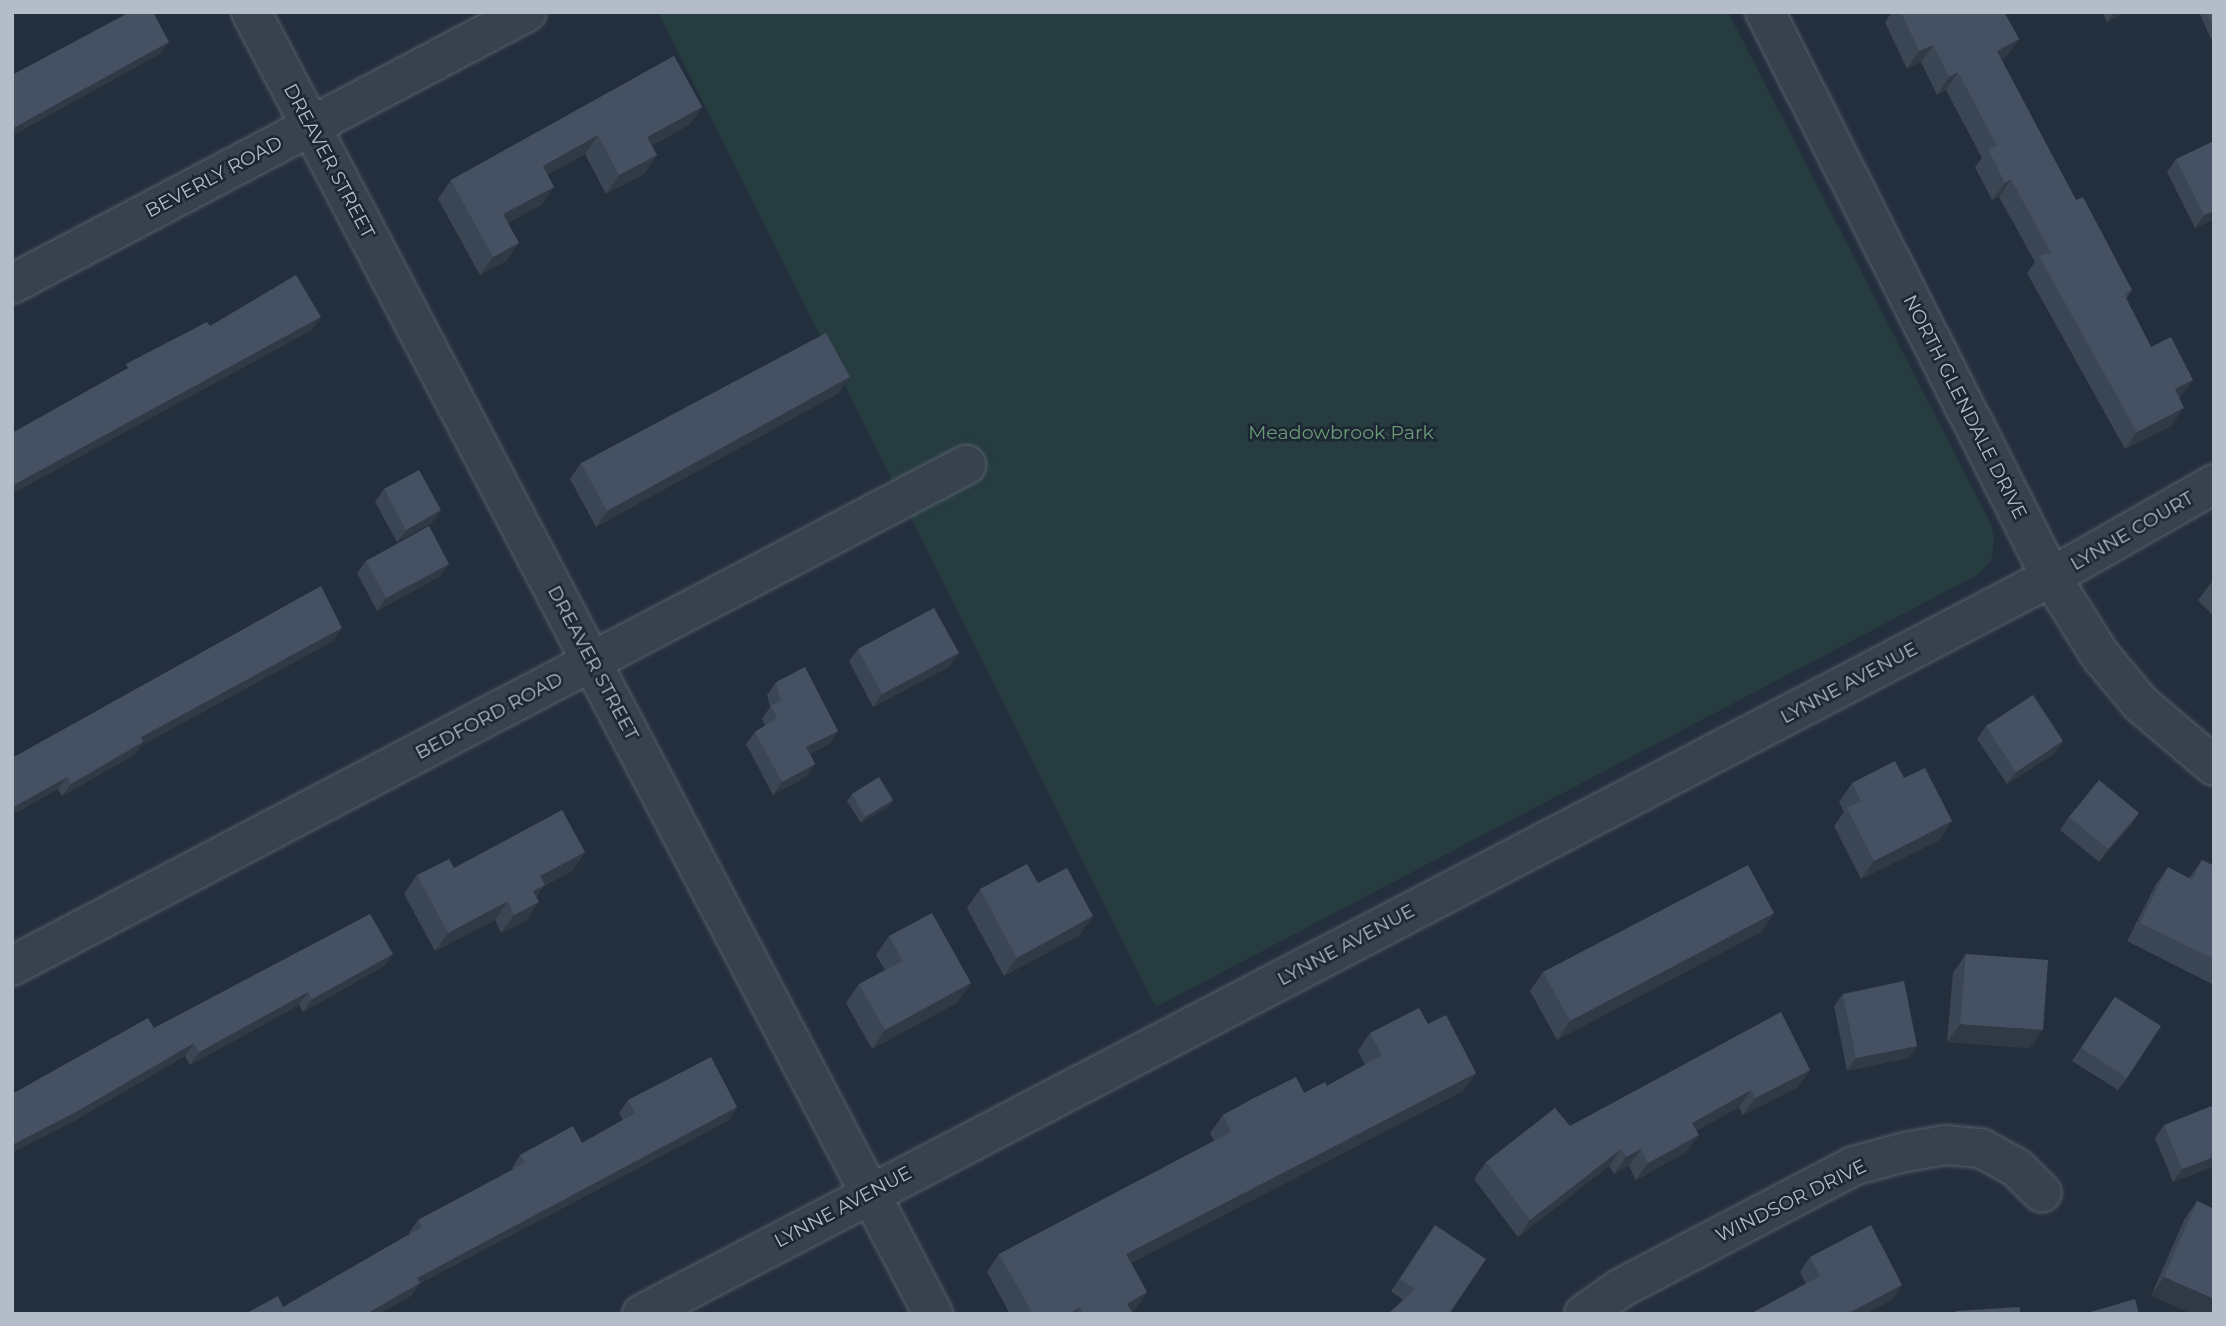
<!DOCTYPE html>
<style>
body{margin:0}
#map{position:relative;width:2226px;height:1326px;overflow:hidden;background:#242f3e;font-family:Montserrat,sans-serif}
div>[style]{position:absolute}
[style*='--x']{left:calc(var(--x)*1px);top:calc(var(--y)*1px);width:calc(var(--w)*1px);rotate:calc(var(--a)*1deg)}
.green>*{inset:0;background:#263c3f}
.roads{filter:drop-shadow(0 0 2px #565f6c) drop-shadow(0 0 2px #565f6c)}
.minor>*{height:38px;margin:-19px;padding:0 19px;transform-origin:19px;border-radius:19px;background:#38414e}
.wall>*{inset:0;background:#3b4654}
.shaded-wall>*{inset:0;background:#303945}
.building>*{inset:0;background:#455162}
span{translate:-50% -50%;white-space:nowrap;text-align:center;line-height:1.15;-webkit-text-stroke:5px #1d2633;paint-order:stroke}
.street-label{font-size:19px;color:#b4bcc9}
.park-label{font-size:19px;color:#6b9a76}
.frame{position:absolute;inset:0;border:14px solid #b4bcc9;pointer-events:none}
</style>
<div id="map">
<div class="green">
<div style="clip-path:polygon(658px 12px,1728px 12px,1989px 520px,1994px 534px,1992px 559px,1979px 574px,1156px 1007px)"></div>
</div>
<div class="roads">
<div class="minor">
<div style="--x:251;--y:12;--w:1470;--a:62.35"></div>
<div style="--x:1765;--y:12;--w:633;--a:63.15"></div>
<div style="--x:2051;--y:577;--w:92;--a:57.9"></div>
<div style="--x:2100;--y:655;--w:64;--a:50.1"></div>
<div style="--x:2141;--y:704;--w:96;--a:40.3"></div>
<div style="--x:12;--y:284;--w:582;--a:-27.84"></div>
<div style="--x:12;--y:966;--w:1078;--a:-27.71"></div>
<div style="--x:642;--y:1314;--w:1590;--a:-27.61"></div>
<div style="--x:2051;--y:577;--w:188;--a:-29.7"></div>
<div style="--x:1584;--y:1314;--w:45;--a:-35.1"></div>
<div style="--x:1621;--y:1288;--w:262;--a:-27.7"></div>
<div style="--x:1853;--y:1166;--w:54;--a:-15.1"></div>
<div style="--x:1905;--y:1152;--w:41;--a:-9.9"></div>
<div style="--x:1945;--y:1145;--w:36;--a:5"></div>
<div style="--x:1981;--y:1148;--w:41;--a:29.1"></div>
<div style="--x:2017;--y:1168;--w:35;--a:45"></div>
</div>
</div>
<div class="wall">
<div style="clip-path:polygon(1892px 12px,2004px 12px,2019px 39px,2007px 56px,2001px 60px,2076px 200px,2132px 290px,2126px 299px,2151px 347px,2181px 397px,2179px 398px,2171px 426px,2125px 449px,2027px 273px,2035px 262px,1999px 197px,1992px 200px,1975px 167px,1982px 158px,1946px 90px,1937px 95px,1921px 62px,1907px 69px,1885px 22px)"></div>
<div style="clip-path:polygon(2102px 12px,2125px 12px,2107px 22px)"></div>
<div style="clip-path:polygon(2199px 12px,2214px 12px,2214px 38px,2211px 39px)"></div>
<div style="clip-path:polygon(674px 56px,702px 107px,689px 125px,651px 146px,657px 155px,644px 174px,606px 194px,585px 154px,547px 175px,554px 187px,541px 205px,508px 223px,506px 261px,480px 275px,438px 199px,451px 180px)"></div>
<div style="clip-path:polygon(2176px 159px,2214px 219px,2195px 228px,2167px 172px)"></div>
<div style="clip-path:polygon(839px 393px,596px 527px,570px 479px,581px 463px)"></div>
<div style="clip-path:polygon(384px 489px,432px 523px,397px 542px,375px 502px)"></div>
<div style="clip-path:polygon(366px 561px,449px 564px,440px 576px,377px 611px,357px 573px)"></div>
<div style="clip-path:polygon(2214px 579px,2214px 617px,2198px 600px)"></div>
<div style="clip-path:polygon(333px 641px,142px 745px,134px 755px,62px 796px,58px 789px,12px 815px,12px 758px)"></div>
<div style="clip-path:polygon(858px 649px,950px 666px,873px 707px,849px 661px)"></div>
<div style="clip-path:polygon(776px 682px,838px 731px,829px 744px,810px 754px,815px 764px,806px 777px,773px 795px,746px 744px,755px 732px,765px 725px,762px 719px,770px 707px,767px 695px)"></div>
<div style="clip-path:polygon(1986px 726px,2054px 754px,2007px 784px,1977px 739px)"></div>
<div style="clip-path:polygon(1904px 778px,1952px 821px,1939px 840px,1861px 879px,1834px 826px,1844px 812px,1839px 802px,1852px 783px)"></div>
<div style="clip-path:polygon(852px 794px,893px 800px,889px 806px,861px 823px,847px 801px)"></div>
<div style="clip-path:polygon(2139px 813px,2130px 826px,2099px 862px,2060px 830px,2069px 817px)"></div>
<div style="clip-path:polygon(585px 852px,572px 871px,544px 886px,536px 897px,526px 921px,501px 933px,495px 920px,435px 951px,404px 894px,417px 875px,454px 868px)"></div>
<div style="clip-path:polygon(2202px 860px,2214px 866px,2214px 981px,2212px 984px,2127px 941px,2155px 886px,2168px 867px,2189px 878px)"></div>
<div style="clip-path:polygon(1038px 883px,1080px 935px,1004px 976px,967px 908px,980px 889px)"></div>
<div style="clip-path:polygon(1774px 913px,1761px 932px,1557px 1040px,1530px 991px,1543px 972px)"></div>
<div style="clip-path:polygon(889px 936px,958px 1002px,872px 1049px,846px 1003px,859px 984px,885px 970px,876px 955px)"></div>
<div style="clip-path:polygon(393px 954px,384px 966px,303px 1012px,299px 1005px,190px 1065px,185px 1056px,67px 1125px,154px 1028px)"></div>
<div style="clip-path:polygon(1966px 954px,2030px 1048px,1947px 1042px,1953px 973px)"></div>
<div style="clip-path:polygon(1843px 994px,1917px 1046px,1908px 1058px,1847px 1071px,1834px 1006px)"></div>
<div style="clip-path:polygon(2115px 997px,2127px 1078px,2118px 1090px,2072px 1061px)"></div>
<div style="clip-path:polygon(1428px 1024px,1476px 1073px,1463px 1091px,1131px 1263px,1147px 1292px,1135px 1310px,1131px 1312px,1133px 1314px,1010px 1314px,987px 1272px,999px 1254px,1214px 1141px,1210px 1133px,1223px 1115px,1327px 1086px,1365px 1065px,1358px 1051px,1370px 1033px)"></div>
<div style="clip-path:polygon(1810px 1070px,1798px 1087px,1743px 1115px,1739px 1107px,1696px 1131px,1686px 1152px,1636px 1180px,1629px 1166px,1614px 1174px,1609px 1166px,1518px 1237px,1474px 1179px,1486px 1162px,1570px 1126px)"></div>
<div style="clip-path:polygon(628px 1100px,737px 1107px,729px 1120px,419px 1284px,411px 1296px,283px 1307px,410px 1234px,409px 1233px,418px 1220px,513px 1170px,512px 1168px,520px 1155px,582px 1143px,623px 1120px,619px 1113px)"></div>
<div style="clip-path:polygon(2164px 1125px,2214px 1166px,2173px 1182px,2155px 1138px)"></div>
<div style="clip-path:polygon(2197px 1201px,2214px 1209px,2151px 1296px,2184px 1220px)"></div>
<div style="clip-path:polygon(1435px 1225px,1449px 1314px,1403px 1300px,1391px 1291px)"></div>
<div style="clip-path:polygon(1810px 1257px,1892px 1300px,1806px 1284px,1800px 1272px)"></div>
</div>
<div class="shaded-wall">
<div style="clip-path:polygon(2114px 12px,2125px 12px,2107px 22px)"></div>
<div style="clip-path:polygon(2019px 39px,2007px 56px,1984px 69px,1997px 51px)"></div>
<div style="clip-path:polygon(169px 42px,160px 54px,12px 136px,12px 129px)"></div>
<div style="clip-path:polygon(1933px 45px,1921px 62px,1907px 69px,1919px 51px)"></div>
<div style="clip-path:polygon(1958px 72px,1946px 90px,1937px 95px,1949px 77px)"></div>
<div style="clip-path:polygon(702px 107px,689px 125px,634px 155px,647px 137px)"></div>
<div style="clip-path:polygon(598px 135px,585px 154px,530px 185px,543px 166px)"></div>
<div style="clip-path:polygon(657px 155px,644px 174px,606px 194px,619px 175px)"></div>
<div style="clip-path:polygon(2011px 179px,1999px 197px,1992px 200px,2005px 183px)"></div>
<div style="clip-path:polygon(554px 187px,541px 205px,490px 233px,503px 214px)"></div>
<div style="clip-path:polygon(2214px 211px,2214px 219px,2195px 228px,2204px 215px)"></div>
<div style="clip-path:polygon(519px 243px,506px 261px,480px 275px,493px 257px)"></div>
<div style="clip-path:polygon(321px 317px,312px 330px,12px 494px,12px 486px)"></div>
<div style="clip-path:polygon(850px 377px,839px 393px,596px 527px,607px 511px)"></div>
<div style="clip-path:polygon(2193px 380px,2181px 397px,2162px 406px,2175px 389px)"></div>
<div style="clip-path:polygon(2184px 408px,2171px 426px,2125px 449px,2137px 432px)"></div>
<div style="clip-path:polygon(441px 510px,432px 523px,397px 542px,406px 530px)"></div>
<div style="clip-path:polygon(449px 564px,440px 576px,377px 611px,386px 598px)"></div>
<div style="clip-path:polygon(342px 628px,333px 641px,142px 745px,134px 755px,62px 796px,71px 784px,141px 737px)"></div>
<div style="clip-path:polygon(959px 653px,950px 666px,873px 707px,882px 694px)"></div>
<div style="clip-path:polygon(838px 731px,829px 744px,797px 760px,806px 747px)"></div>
<div style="clip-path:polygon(2063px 741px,2054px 754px,2007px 784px,2016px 772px)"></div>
<div style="clip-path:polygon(815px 764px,806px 777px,773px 795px,782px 782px)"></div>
<div style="clip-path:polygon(67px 777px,58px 789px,12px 815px,12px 808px)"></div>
<div style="clip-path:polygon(893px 800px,889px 806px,861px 823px,865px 817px)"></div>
<div style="clip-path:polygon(2139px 813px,2130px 826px,2099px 862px,2108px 849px)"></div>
<div style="clip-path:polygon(1952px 821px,1939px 840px,1861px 879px,1874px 861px)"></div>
<div style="clip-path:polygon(585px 852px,572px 871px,544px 886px,532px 904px,520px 909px,540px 876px)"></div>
<div style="clip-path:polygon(508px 901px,495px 920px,435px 951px,448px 933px)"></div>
<div style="clip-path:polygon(539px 902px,526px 921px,501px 933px,514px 915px)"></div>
<div style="clip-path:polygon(1774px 913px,1761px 932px,1557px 1040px,1570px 1021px)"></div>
<div style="clip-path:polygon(1093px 916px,1080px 935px,1004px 976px,1017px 958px)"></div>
<div style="clip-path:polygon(393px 954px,384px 966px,303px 1012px,312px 999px)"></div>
<div style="clip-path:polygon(971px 983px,958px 1002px,872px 1049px,885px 1030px)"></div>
<div style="clip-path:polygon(308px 992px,299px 1005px,190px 1065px,199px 1052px)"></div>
<div style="clip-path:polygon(1960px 1024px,2043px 1030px,2030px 1048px,1947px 1042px)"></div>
<div style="clip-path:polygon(194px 1043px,185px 1056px,67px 1125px,12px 1153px,12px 1145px)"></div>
<div style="clip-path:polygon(1917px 1046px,1908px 1058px,1847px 1071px,1856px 1058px)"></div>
<div style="clip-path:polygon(1810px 1070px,1798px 1087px,1743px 1115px,1755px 1098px)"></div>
<div style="clip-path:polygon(1476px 1073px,1463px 1091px,1114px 1272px,1126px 1254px)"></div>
<div style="clip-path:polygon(1751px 1090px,1739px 1107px,1680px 1140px,1692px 1123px)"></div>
<div style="clip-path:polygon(737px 1107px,729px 1120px,419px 1284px,411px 1296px,379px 1314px,366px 1314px,417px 1278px)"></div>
<div style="clip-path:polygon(1699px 1135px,1686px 1152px,1636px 1180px,1648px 1163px)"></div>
<div style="clip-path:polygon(1621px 1149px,1609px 1166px,1518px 1237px,1530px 1220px)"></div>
<div style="clip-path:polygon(1641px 1149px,1629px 1166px,1614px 1174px,1626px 1157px)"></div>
<div style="clip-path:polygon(2214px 1157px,2214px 1166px,2173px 1182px,2182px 1169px)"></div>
<div style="clip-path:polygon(2164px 1277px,2214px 1299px,2214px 1314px,2192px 1314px,2151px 1296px)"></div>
<div style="clip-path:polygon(1902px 1285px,1892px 1300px,1866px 1314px,1847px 1314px)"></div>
<div style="clip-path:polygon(1147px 1292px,1135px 1310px,1128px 1314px,1127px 1304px)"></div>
<div style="clip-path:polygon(1080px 1307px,1075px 1314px,1068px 1314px)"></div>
</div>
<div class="building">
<div style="clip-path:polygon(130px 12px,153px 12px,169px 42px,12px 129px,12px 75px)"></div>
<div style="clip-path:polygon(1901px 12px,2004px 12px,2019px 39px,1997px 51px,2076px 200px,2083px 197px,2132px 290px,2124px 294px,2151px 347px,2171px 337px,2193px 380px,2175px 389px,2184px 408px,2137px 432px,2039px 256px,2051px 253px,2011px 179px,2005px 183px,1988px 149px,1997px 146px,1958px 72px,1949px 77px,1933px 45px,1919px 51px)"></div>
<div style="clip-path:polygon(2206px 12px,2214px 12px,2214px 28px)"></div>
<div style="clip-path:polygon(674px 56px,702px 107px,647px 137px,657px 155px,619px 175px,598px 135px,543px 166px,554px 187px,503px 214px,519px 243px,493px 257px,451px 180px)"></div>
<div style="clip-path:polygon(2214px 141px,2214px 211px,2204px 215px,2176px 159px)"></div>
<div style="clip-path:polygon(296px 275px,321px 317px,12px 486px,12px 433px,128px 368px,126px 364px,207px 322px,210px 326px)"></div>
<div style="clip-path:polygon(826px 333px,850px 377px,607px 511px,581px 463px)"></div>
<div style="clip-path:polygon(419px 470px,441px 510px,406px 530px,384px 489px)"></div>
<div style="clip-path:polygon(429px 526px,449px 564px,386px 598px,366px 561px)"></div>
<div style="clip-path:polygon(321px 586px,342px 628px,141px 737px,143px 742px,71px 784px,67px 777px,12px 808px,12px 758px)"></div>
<div style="clip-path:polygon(934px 608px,959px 653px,882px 694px,858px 649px)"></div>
<div style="clip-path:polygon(805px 667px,838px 731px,806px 747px,815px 764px,782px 782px,755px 732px,777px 718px,771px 706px,781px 701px,776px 682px)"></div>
<div style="clip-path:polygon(2033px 695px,2063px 741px,2016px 772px,1986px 726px)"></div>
<div style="clip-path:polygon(1895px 761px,1904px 778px,1925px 768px,1952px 821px,1874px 861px,1847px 808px,1861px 801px,1852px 783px)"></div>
<div style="clip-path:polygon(879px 777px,893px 800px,865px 817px,852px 794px)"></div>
<div style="clip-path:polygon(2099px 780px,2139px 813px,2108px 849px,2069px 817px)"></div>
<div style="clip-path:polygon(562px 810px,585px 852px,540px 876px,545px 885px,533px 891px,539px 902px,514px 915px,508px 901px,448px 933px,417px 875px,449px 859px,454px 868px)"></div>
<div style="clip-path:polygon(2202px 860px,2214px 866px,2214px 959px,2140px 923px,2168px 867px,2192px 880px)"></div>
<div style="clip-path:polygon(1027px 864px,1038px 883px,1067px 868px,1093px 916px,1017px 958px,980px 889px)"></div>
<div style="clip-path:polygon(1748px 865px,1774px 913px,1570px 1021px,1543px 972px)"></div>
<div style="clip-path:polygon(932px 913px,971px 983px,885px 1030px,859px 984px,903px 961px,889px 936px)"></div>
<div style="clip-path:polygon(370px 914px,393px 954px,312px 999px,308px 992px,199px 1052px,194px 1043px,76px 1112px,12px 1145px,12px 1094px,148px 1018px,154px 1028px)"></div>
<div style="clip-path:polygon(1966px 954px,2048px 960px,2043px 1030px,1960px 1024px)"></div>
<div style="clip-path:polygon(1904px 981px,1917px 1046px,1856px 1058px,1843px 994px)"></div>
<div style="clip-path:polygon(2115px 997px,2161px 1026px,2127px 1078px,2081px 1048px)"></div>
<div style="clip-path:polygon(1419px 1008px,1428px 1024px,1446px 1015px,1476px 1073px,1126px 1254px,1147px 1292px,1127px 1304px,1133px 1314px,1084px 1314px,1080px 1307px,1068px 1314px,1033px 1314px,999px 1254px,1231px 1132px,1223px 1115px,1252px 1099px,1296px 1077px,1304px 1093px,1325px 1082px,1327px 1086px,1382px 1055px,1370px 1033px)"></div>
<div style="clip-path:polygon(1781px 1012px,1810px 1070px,1755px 1098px,1751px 1090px,1692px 1123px,1699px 1135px,1648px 1163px,1641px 1149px,1626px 1157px,1621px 1149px,1530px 1220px,1486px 1162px,1555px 1108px,1570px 1126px)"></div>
<div style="clip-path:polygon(711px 1057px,737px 1107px,417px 1278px,420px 1283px,366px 1314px,245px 1314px,278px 1296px,283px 1307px,422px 1227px,418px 1220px,525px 1163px,520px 1155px,573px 1126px,582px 1143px,635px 1113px,628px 1100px)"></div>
<div style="clip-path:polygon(2214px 1105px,2214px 1157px,2182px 1169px,2164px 1125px)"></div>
<div style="clip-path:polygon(2197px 1201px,2214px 1209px,2214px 1299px,2164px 1277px)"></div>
<div style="clip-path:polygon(1435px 1225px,1486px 1259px,1449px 1314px,1388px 1314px,1415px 1289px,1400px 1279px)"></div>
<div style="clip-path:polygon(1871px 1225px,1902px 1285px,1847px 1314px,1750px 1314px,1820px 1276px,1810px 1257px)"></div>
<div style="clip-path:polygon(2135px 1299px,2139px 1314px,2084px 1314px)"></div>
<div style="clip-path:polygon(2020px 1307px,2020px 1314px,1956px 1314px,1956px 1311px)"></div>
</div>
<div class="street-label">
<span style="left:329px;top:161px;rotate:62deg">DREAVER STREET</span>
<span style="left:214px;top:177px;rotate:-28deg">BEVERLY ROAD</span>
<span style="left:1965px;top:407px;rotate:63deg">NORTH GLENDALE DRIVE</span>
<span style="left:2132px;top:531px;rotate:-30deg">LYNNE COURT</span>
<span style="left:593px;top:663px;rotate:62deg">DREAVER STREET</span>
<span style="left:1849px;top:683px;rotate:-28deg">LYNNE AVENUE</span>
<span style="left:489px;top:716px;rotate:-28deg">BEDFORD ROAD</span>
<span style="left:1346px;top:945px;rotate:-28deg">LYNNE AVENUE</span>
<span style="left:1791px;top:1201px;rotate:-26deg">WINDSOR DRIVE</span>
<span style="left:843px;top:1207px;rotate:-28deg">LYNNE AVENUE</span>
</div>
<div class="park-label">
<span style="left:1341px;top:433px">Meadowbrook Park</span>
</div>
<div class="frame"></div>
</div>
